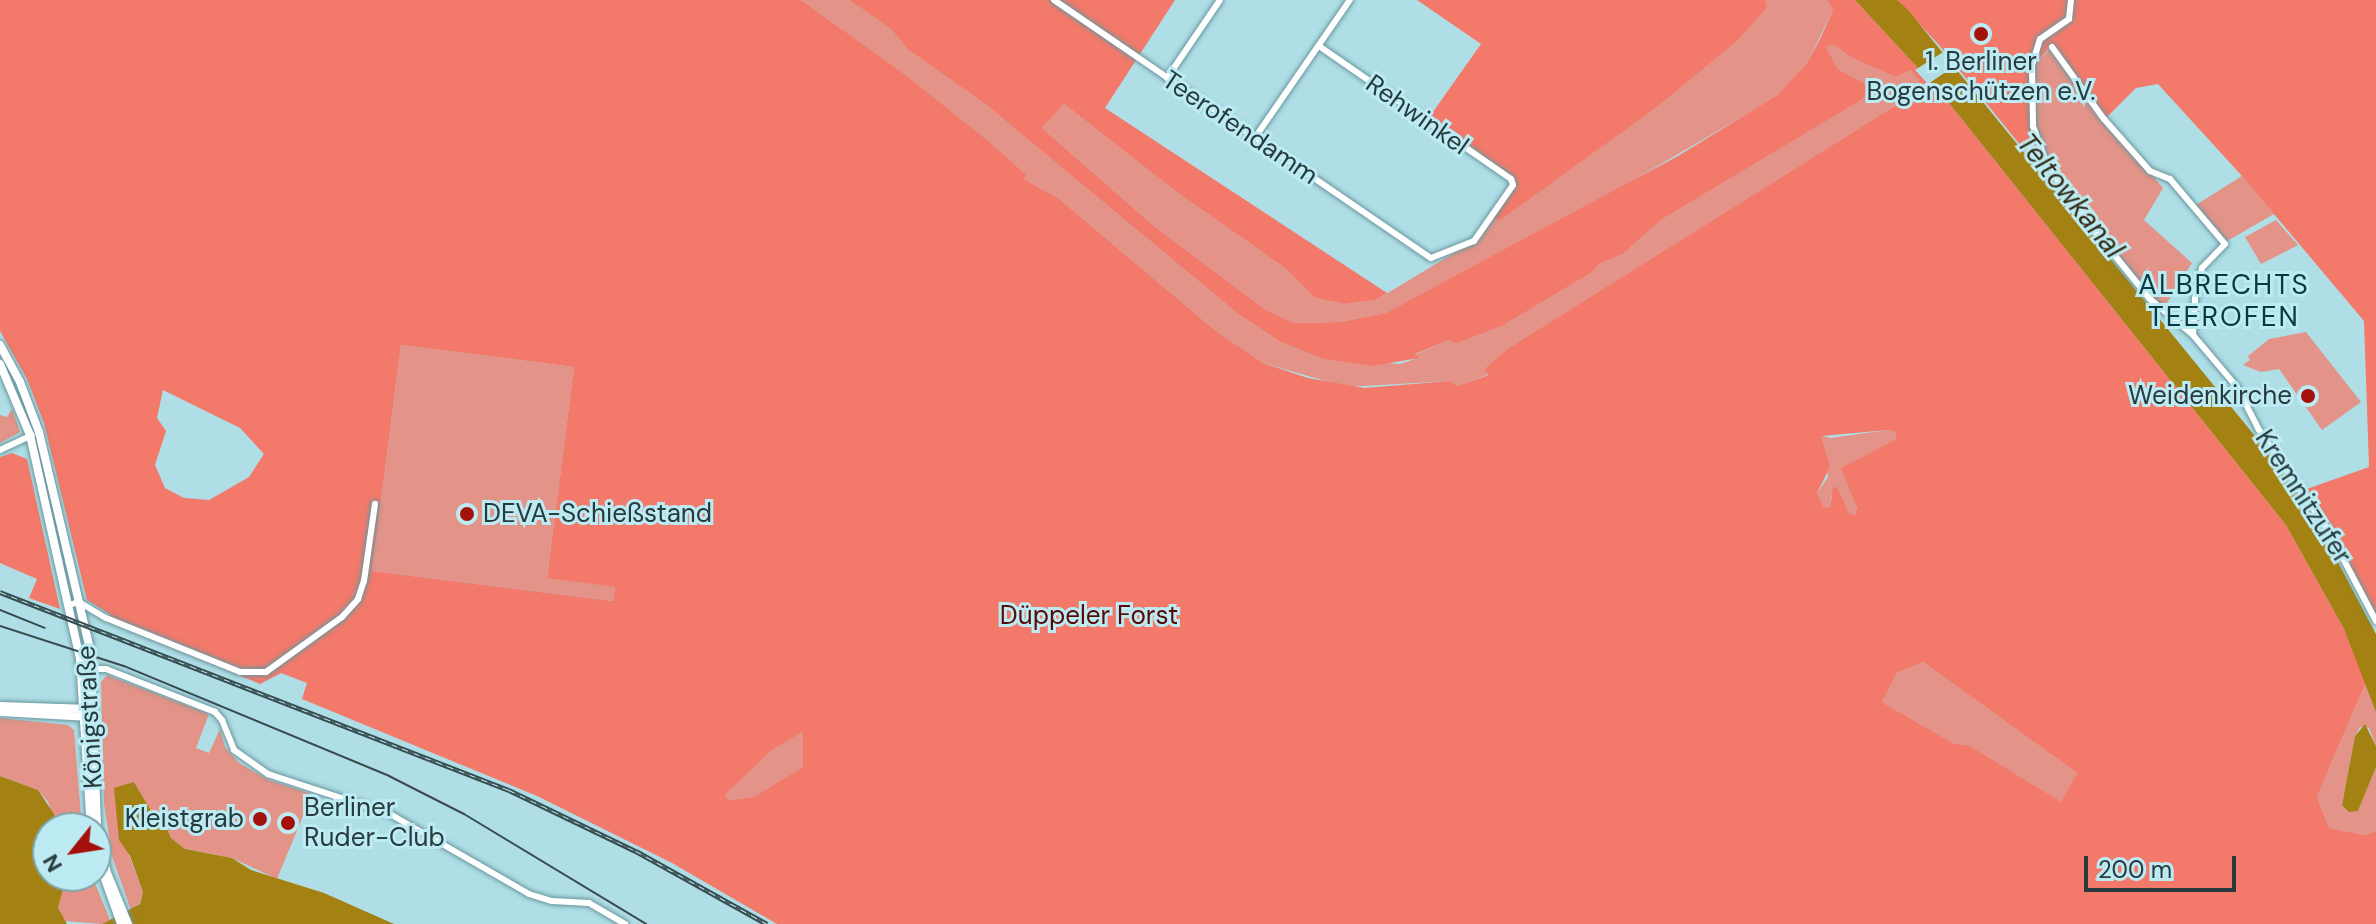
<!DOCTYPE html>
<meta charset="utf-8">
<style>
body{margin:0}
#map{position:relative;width:2376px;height:924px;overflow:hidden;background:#afdee6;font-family:"DM Sans",sans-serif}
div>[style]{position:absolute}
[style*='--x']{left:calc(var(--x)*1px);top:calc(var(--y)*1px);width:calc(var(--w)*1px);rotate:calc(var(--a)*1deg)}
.green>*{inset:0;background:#e39387}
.forest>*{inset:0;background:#f3796a}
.water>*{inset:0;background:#a38112}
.pier>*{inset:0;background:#afdee6}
.roads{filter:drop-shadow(0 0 2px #6a979f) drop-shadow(0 0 2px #6a979f)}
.minor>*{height:6px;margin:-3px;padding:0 3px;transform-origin:3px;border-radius:3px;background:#fff}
.major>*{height:8px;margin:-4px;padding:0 4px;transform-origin:4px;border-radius:4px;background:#fff}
.tram>*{height:2px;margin:-1px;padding:0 1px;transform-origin:1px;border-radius:1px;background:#364c4f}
.rail>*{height:5px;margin-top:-2.5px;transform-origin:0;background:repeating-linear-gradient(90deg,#bcebf3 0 6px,#364c4f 0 12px);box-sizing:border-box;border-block:2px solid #364c4f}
.dots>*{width:22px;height:22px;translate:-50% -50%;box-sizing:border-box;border:4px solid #bcebf3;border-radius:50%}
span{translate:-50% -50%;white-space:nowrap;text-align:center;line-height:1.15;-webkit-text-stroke:6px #bcebf3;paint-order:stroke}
.poi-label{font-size:26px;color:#273a3d}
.right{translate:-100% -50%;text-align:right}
.left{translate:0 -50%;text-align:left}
.street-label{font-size:26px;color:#273a3d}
.park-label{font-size:26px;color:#570a06}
.water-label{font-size:28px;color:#342c17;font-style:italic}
.neighbourhood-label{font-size:28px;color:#0a3a41;letter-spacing:2px}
.north{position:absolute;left:32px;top:812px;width:80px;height:80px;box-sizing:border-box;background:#bcebf3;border:2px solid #80a4aa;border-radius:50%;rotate:240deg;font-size:22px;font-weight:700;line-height:32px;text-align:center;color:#273a3d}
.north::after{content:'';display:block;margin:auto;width:28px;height:36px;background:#a5100b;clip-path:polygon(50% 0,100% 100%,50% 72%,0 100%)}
.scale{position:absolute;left:2084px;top:856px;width:152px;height:36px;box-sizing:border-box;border:4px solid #273a3d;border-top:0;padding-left:10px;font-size:24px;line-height:28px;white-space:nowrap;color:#273a3d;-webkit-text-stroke:6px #bcebf3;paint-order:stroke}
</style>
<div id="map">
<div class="green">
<div style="clip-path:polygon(801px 0,849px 0,891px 29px,907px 49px,985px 104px,1237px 313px,1279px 341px,1320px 358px,1400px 364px,1418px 358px,1414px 355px,1449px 340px,1456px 344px,1502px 326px,1591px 273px,1599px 264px,1623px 254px,1661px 220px,1860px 101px,1869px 91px,1864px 83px,1838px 69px,1826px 47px,1834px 45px,1852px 58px,1895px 77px,1909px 69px,1919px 80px,1917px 92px,1507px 349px,1484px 369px,1490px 374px,1457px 386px,1450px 381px,1346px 387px,1263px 363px,1216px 331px,1058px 198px,1024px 179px,895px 67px)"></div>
<div style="clip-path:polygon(1765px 0,1827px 0,1833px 10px,1807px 63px,1778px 96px,1594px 203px,1386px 313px,1340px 322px,1295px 323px,1266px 310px,1154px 226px,1042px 128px,1064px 104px,1178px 193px,1285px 268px,1315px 298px,1345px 304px,1376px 300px,1474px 241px,1490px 218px,1767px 7px)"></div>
<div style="clip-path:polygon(2052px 47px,2089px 100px,2163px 188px,2144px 220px,2192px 263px,2163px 309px,2069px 194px,2050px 161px,2037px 126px,2034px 101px,2036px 63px)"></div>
<div style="clip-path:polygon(2242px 176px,2274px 214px,2227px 241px,2196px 205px)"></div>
<div style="clip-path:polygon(2276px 220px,2298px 245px,2261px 264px,2245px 237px)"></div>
<div style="clip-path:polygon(2306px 332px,2361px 402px,2322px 430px,2279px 369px,2261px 372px,2243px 365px,2250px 360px,2248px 356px,2269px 339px)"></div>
<div style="clip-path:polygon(401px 345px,574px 367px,547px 577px,615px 587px,613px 601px,372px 571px)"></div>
<div style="clip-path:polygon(12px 409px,20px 432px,0 443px,0 415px,7px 417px)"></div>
<div style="clip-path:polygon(1888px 430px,1896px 432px,1896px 439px,1842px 468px,1857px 508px,1855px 515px,1849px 513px,1838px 488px,1831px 496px,1830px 507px,1824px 509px,1817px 493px,1828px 477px,1821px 435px,1830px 438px)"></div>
<div style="clip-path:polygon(1923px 662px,2077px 773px,2061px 803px,1970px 746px,1953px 743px,1882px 702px,1897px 673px)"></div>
<div style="clip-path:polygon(107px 675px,209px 714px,196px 748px,209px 753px,220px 729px,225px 747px,239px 763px,269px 780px,312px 794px,277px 879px,232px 858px,185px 849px,171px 838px,165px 824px,160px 827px,134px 782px,114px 789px,127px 850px,143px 892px,140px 903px,131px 910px,112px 856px,104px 803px,101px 682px)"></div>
<div style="clip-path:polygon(2366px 682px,2376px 712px,2376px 746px,2369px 728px,2360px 727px,2355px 736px,2342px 805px,2358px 811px,2376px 767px,2376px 831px,2365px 835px,2329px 828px,2317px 797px)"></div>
<div style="clip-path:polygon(0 718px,68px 725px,74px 730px,82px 828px,57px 828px,48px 802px,38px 790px,0 776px)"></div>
<div style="clip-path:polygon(803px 732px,803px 767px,753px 797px,727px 800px,725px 795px,771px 751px)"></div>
<div style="clip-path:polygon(62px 876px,92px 876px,110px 920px,102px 924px,64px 921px,58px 908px,64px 886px)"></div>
</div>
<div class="forest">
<div style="clip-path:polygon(evenodd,0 0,801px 0,895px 67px,989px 142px,1026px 175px,1024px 179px,1058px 198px,1216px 331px,1263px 363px,1308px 378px,1364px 388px,1450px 381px,1457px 386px,1489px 375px,1484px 369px,1507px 349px,1917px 92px,1919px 80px,1910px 70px,1895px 77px,1852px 58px,1834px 45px,1826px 47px,1838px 69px,1864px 83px,1869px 91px,1860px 101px,1661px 220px,1623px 254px,1599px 264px,1591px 273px,1502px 326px,1456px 344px,1449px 340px,1415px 354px,1419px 358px,1372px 366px,1320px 358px,1279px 341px,1237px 313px,985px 104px,907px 49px,891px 29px,849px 0,1175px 0,1105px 108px,1387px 293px,1376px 300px,1345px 304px,1315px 298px,1285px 268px,1178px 193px,1064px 104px,1042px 128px,1154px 226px,1266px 310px,1295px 323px,1340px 322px,1386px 313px,1678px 156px,1778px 95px,1807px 63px,1821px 37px,1833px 10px,1827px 0,1855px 0,1941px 93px,2286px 525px,2344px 629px,2366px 682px,2317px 797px,2329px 828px,2365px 835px,2376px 831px,2376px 924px,777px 924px,672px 863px,537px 796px,302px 699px,307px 683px,281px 673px,260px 684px,98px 618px,111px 615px,87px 600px,44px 423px,27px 379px,0 331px,0 0,401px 345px,574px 367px,547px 578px,615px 587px,613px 601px,372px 571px,401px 345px,0 0,163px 390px,240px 428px,264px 454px,249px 477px,209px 500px,184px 498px,165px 488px,155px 465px,166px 431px,157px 418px,163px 390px,0 0,1888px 430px,1896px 432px,1896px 439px,1841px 468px,1857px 508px,1855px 515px,1849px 513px,1838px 488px,1833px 487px,1830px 507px,1824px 508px,1817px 493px,1830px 467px,1821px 436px,1888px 430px,0 0,1923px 662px,2077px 773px,2061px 802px,1970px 746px,1953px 743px,1882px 702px,1897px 673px,1923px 662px,0 0,803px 732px,803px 767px,753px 797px,728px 800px,725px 795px,771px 751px,803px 732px)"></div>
<div style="clip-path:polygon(1417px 0,1765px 0,1767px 7px,1738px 40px,1654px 109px,1500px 220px,1490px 218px,1515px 188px,1516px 180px,1430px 116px,1481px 44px)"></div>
<div style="clip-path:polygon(1897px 0,2376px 0,2376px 614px,2339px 544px,2304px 490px,2369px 467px,2364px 321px,2242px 176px,2158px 84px,2136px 88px,2106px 118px,2052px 45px,2036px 63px,2034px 101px,2037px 126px,2050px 161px,2034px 162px,1939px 45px)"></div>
<div style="clip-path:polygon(12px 453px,27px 459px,60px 609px,29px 598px,37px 579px,0 563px,0 457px)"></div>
</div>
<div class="water">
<div style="clip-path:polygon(1855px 0,1897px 0,1908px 10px,2281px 468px,2329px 545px,2376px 634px,2376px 712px,2344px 629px,2286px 525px,1941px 93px)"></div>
<div style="clip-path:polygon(2365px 724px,2376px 746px,2376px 767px,2358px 811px,2349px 812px,2342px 805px,2355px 736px)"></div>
<div style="clip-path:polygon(0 776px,38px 790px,54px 814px,57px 828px,48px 828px,48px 876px,62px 876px,64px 886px,58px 908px,67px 924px,0 924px)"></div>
<div style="clip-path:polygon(134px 782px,160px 826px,165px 824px,171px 838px,185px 849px,232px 858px,251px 870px,324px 893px,394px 924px,102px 924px,140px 904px,143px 892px,130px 856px,119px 840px,114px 788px)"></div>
</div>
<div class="pier">
<div style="clip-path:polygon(1948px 49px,1959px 63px,1928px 84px,1915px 70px)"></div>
</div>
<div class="roads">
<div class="minor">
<div style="--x:1054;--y:0;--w:457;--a:34.4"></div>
<div style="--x:1431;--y:258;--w:46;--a:-21.6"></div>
<div style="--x:1474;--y:241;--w:68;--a:-55.1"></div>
<div style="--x:1513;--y:185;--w:6;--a:-108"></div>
<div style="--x:1511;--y:179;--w:234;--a:-145.3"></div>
<div style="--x:2071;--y:0;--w:19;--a:96"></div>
<div style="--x:2069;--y:19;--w:35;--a:145"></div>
<div style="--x:2040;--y:39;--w:28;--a:107"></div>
<div style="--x:2032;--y:66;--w:60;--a:89"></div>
<div style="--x:2033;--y:126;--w:37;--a:70"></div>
<div style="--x:2046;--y:161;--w:44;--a:58.8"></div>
<div style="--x:2069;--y:199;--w:129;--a:51"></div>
<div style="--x:2150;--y:299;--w:56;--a:39.9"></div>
<div style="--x:2193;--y:335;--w:68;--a:49.8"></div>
<div style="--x:2237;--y:387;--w:48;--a:62.9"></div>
<div style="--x:2259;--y:430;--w:121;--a:55.4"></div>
<div style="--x:2328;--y:530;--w:103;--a:62.2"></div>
<div style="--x:2052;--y:47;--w:89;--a:54.2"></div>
<div style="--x:2104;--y:119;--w:69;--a:48.5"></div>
<div style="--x:2150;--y:171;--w:22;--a:22"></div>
<div style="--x:2170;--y:179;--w:85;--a:49.8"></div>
<div style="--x:2225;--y:244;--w:33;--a:134"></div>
<div style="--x:2202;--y:268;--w:32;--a:103"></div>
<div style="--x:2195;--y:299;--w:36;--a:93"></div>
<div style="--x:1167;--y:78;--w:94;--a:-55.8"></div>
<div style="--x:1254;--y:139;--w:169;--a:-55.4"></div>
<div style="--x:0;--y:450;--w:35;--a:-25"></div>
<div style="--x:69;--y:605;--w:10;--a:-17"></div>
<div style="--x:79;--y:602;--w:31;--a:31"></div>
<div style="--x:106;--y:618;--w:144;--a:21.9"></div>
<div style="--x:240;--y:672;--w:26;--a:0"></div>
<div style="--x:266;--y:672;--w:94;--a:-35.9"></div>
<div style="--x:342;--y:617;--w:24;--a:-48"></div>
<div style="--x:358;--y:599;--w:19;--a:-72"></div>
<div style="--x:364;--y:581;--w:78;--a:-81.9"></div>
<div style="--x:87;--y:669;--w:19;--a:0"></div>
<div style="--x:106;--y:669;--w:117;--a:21.5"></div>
<div style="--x:215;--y:712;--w:11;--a:49"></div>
<div style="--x:222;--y:720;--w:32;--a:68"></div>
<div style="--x:234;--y:750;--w:42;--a:35.2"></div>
<div style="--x:268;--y:774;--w:128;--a:18.2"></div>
<div style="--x:390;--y:814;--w:160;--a:29.9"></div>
<div style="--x:529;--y:894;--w:24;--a:17"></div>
<div style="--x:552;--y:901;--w:37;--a:3"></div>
<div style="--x:589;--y:903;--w:42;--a:30.3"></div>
</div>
<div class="major">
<div style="--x:0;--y:345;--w:42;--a:61.6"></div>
<div style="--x:20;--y:382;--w:53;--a:69.2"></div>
<div style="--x:39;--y:432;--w:224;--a:76.8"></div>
<div style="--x:90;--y:650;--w:178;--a:87.7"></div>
<div style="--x:97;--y:828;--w:46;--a:77.5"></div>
<div style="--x:107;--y:873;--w:55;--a:67.6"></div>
<div style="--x:0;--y:364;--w:77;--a:67.1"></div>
<div style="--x:30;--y:435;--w:230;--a:77.4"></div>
<div style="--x:80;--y:659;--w:169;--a:86.3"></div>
<div style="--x:0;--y:706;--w:90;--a:1.9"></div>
<div style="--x:0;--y:712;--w:90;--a:3.2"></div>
<div style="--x:96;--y:854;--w:74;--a:70.3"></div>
</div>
</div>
<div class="tram">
<div style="--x:0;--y:610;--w:48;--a:21.8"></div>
<div style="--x:0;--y:626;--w:130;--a:17.9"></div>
<div style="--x:124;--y:666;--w:287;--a:22.5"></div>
<div style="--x:389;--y:776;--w:84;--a:26.9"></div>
<div style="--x:464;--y:814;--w:213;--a:31.1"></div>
</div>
<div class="rail">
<div style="--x:0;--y:592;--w:546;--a:21.26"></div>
<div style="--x:509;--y:790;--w:141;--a:25.7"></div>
<div style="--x:636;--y:851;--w:150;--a:29.1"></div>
</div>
<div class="dots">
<div style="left:1981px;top:34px;background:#a5100b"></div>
<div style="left:2308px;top:396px;background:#a5100b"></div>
<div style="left:467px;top:514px;background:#a5100b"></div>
<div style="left:260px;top:819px;background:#a5100b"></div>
<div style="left:288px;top:823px;background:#a5100b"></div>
</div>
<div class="poi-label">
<span style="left:1981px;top:77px">1. Berliner<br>Bogenschützen e.V.</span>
<span class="right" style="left:2292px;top:396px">Weidenkirche</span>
<span class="left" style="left:483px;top:514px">DEVA-Schießstand</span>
<span class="left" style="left:304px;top:823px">Berliner<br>Ruder-Club</span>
<span class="right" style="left:244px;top:819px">Kleistgrab</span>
</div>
<div class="street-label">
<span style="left:1417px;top:115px;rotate:35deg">Rehwinkel</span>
<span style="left:1240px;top:128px;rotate:34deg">Teerofendamm</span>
<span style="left:2303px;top:497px;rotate:57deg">Kremnitzufer</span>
<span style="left:90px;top:717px;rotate:-93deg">Königstraße</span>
</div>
<div class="park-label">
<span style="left:1089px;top:616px">Düppeler Forst</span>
</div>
<div class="water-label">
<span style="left:2070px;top:196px;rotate:51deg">Teltowkanal</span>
</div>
<div class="neighbourhood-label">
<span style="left:2224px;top:301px">ALBRECHTS<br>TEEROFEN</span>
</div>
<div class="north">N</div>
<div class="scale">200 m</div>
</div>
